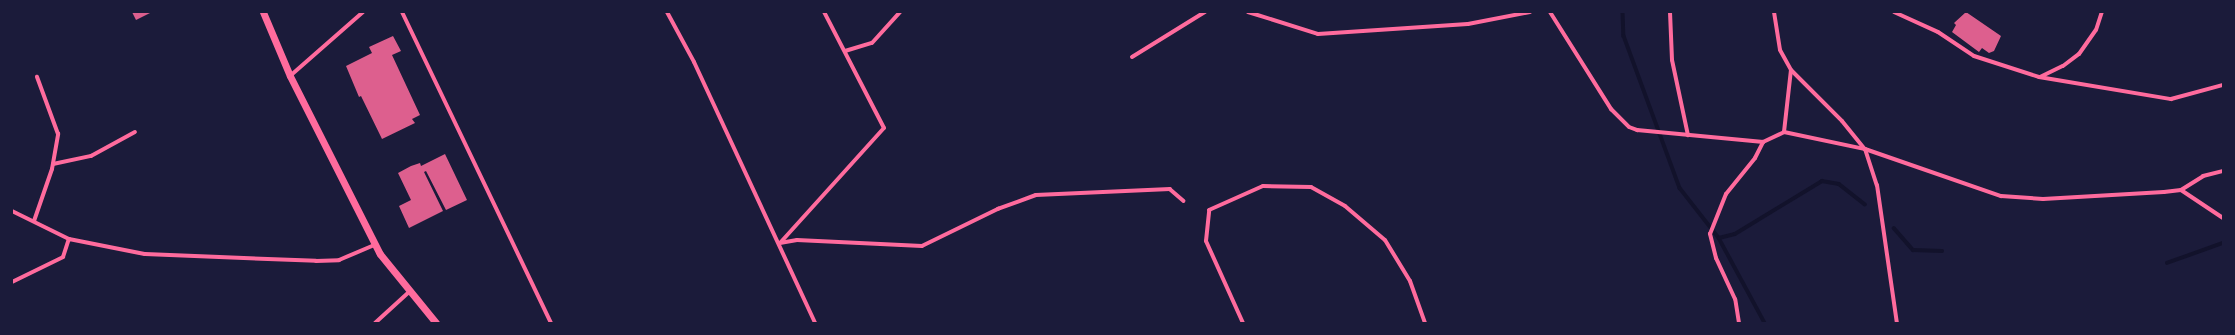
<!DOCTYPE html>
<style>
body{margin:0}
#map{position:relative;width:2235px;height:335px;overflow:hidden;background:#1b1b3a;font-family:"PT Sans",sans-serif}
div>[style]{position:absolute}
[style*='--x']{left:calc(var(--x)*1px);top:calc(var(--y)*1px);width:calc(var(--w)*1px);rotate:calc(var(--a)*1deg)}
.stream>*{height:3.5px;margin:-1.75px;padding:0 1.75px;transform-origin:1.75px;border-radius:1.75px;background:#12122b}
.building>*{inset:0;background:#dd5f8e}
.pedestrian>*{height:3.5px;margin:-1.75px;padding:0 1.75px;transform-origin:1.75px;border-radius:1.75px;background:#ff6b9d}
.minor>*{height:4px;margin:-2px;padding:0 2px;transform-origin:2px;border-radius:2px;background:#ff6b9d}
.tertiary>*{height:7px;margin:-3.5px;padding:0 3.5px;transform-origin:3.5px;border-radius:3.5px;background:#ff6b9d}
span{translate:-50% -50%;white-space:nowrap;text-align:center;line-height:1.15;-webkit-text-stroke:3px #1b1b3a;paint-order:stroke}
.frame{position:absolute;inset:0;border:13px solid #1b1b3a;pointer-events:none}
</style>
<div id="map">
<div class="stream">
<div style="--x:1623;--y:12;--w:24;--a:88"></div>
<div style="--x:1624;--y:36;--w:162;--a:69.8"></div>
<div style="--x:1680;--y:188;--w:63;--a:52"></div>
<div style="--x:1719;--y:238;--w:97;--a:61.6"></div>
<div style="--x:1894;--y:228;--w:29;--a:49"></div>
<div style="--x:1913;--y:250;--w:29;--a:2"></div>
<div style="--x:1719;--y:238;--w:16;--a:-14"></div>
<div style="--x:1735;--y:234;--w:102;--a:-31.3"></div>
<div style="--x:1822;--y:181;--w:17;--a:10"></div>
<div style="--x:1839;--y:184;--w:33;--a:38"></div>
<div style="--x:2167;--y:263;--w:59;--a:-19.7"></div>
</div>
<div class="building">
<div style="clip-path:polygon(132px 12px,152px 12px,136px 20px)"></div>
<div style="clip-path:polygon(1966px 12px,2001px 36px,1994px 51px,1989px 53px,1982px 48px,1979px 52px,1952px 32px,1956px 25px,1954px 23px)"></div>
<div style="clip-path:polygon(393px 36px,401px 51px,392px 55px,420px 115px,412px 119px,415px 123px,382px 139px,361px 96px,359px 97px,346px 66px,372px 53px,369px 47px)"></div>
<div style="clip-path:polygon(445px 154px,467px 200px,446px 210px,426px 171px,424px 172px,443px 211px,409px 228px,399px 206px,411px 200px,398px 173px,411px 166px,420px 163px,421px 166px)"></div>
</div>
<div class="pedestrian">
<div style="--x:780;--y:243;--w:17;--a:-10"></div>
<div style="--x:797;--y:240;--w:125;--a:2.7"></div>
<div style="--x:922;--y:246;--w:85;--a:-26"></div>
<div style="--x:998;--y:209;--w:40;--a:-20.2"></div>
<div style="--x:1036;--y:195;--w:134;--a:-2.6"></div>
<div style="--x:1170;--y:189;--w:18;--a:41"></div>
</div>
<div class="minor">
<div style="--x:402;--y:12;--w:345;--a:64.4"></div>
<div style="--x:667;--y:12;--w:57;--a:61.6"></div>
<div style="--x:694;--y:62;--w:288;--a:65.1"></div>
<div style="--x:1248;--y:12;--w:73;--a:17.4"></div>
<div style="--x:1318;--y:34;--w:150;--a:-3.8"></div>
<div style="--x:1468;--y:24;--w:63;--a:-11"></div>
<div style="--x:1550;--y:12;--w:115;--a:57.8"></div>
<div style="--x:1611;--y:109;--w:25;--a:45"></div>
<div style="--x:1629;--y:127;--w:9;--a:21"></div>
<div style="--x:1637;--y:130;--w:127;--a:5.4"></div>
<div style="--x:1763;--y:142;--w:23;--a:-25"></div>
<div style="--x:1784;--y:132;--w:83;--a:11.9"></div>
<div style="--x:1865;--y:149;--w:144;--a:19.1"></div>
<div style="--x:2001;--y:196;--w:42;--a:4.1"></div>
<div style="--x:2043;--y:199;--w:121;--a:-3.3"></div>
<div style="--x:2164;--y:192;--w:17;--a:-7"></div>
<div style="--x:2181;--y:190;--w:26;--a:-32"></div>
<div style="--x:2203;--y:176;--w:21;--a:-14"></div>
<div style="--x:1670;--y:12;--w:48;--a:87.6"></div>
<div style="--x:1672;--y:60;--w:77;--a:78"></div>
<div style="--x:1774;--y:12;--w:38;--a:81"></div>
<div style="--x:1780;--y:50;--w:23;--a:61"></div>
<div style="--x:1791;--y:70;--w:72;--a:45"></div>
<div style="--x:1842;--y:121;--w:36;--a:51"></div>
<div style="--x:1865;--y:149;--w:38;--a:72"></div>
<div style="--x:1877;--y:185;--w:139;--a:81.8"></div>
<div style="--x:1894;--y:12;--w:48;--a:24.4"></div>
<div style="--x:1938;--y:32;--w:43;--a:33.7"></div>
<div style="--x:1974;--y:56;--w:68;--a:17.9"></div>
<div style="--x:2039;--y:77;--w:134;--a:9.5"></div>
<div style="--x:2171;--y:99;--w:54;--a:-15.1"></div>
<div style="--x:845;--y:51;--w:28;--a:-17"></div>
<div style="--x:872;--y:43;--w:42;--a:-47.9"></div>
<div style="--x:1132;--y:57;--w:86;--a:-31.7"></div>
<div style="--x:290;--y:76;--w:97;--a:-41.2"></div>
<div style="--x:2040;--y:77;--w:25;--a:-26"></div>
<div style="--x:2063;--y:66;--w:20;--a:-37"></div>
<div style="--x:2079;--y:54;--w:29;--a:-55"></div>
<div style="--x:2096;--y:30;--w:19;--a:-72"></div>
<div style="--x:1784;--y:132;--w:62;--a:-83.6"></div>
<div style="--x:53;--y:164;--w:39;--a:-12"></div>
<div style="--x:91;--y:156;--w:50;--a:-28.6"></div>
<div style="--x:2181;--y:190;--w:50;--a:33.7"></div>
<div style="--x:12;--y:211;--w:64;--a:26.2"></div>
<div style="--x:69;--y:239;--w:77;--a:11.2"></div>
<div style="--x:145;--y:254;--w:171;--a:2.3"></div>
<div style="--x:316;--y:261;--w:23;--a:-2"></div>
<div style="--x:339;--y:260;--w:39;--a:-23"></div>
<div style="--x:34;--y:221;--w:55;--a:-70.9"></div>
<div style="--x:52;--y:169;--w:36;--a:-80"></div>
<div style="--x:58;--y:134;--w:61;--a:-110.2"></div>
<div style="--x:780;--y:243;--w:155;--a:-47.9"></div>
<div style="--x:884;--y:128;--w:131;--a:-117.3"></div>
<div style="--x:12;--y:282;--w:57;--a:-26.1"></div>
<div style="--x:63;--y:257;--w:19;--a:-72"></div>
<div style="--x:375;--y:323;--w:46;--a:-42.4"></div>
<div style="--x:1243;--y:323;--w:90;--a:-114.3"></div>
<div style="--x:1206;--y:241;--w:31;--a:-84"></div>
<div style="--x:1209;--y:210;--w:59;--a:-24"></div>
<div style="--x:1263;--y:186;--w:48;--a:1.2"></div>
<div style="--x:1311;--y:187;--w:39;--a:29"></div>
<div style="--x:1345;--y:206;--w:52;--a:40.4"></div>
<div style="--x:1385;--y:240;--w:48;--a:58.6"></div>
<div style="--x:1410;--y:281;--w:45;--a:70.3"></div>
<div style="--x:1739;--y:323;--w:24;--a:-99"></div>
<div style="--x:1735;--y:299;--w:45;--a:-114.9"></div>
<div style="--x:1716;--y:258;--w:25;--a:-104"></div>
<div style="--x:1710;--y:234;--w:43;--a:-68.2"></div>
<div style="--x:1726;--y:194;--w:46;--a:-51.1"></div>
<div style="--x:1755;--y:158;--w:18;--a:-63"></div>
</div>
<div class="tertiary">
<div style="--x:263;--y:12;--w:69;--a:67.1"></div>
<div style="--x:290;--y:76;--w:199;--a:63.2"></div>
<div style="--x:380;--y:254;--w:89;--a:50.9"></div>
</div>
<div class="frame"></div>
</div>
